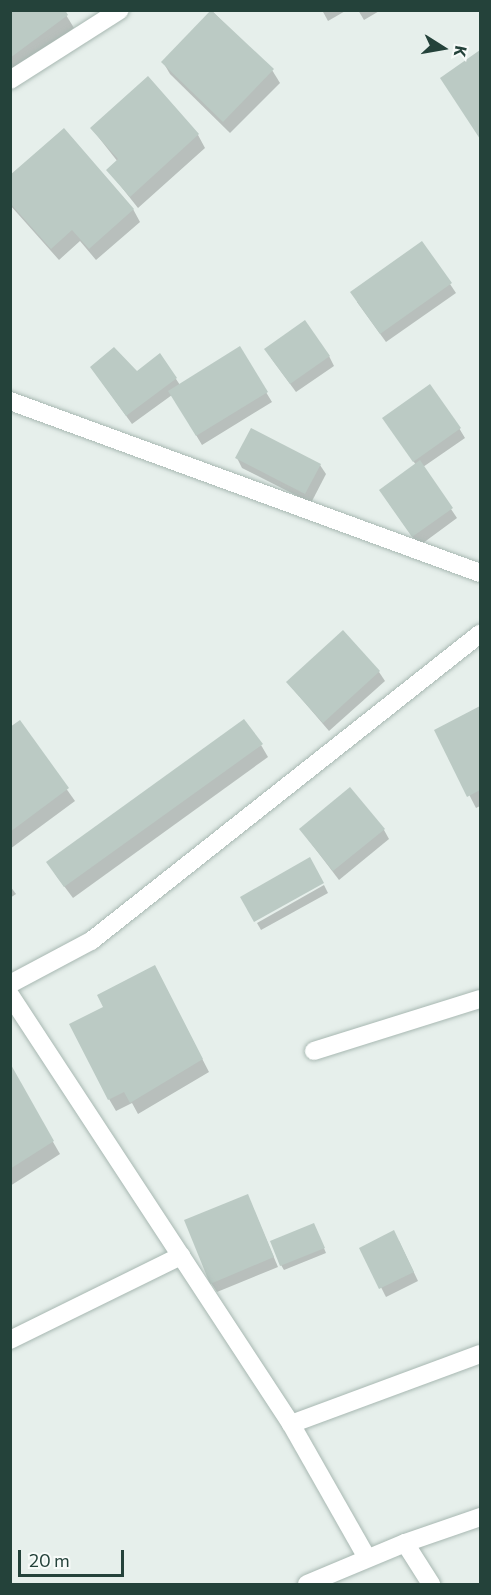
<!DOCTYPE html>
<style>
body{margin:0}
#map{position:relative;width:491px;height:1595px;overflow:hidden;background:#e6efeb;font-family:Commissioner,sans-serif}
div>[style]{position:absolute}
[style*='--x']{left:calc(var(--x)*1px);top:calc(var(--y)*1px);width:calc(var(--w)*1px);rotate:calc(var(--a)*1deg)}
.shadow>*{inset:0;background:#0003}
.building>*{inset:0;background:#bbcac4}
.roads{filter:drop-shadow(0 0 2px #a8b8b2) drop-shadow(0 0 2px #a8b8b2)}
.minor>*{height:18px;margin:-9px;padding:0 9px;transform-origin:9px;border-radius:9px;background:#fff}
span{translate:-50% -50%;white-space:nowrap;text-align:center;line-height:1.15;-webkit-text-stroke:5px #f7fbf9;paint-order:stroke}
.frame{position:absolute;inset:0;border:12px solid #24423a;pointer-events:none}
.north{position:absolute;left:413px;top:18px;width:60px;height:60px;-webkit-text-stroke:4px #f7fbf9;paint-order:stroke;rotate:101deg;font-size:16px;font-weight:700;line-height:24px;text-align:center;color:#24423a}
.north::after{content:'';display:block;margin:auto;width:21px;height:27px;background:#24423a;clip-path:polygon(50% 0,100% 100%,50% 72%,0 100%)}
.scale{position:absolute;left:18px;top:1550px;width:106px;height:27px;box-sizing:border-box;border:3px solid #24423a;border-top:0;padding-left:8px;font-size:18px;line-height:21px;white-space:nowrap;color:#24423a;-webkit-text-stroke:4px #f7fbf9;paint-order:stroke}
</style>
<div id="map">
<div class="shadow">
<div style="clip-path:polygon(10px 10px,63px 10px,74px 28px,10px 75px)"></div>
<div style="clip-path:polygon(322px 10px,347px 10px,328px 21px)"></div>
<div style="clip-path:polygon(358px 10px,381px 10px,364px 20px)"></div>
<div style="clip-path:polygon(212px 11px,272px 70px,280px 83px,230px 133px,170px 74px,163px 62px)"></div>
<div style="clip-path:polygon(480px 52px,480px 138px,442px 78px)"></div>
<div style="clip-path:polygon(148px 79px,198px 135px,205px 148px,138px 208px,108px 170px,118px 162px,92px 129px)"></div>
<div style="clip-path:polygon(10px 177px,133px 209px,140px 222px,96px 260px,80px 241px,59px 260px,10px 205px)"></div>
<div style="clip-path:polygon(450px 284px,456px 293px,386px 342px,357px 302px)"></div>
<div style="clip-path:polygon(239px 348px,272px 402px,202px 445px,172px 395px,132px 424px,91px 367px,176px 379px,180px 385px)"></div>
<div style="clip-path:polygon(329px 356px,334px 366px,296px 392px,271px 358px)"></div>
<div style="clip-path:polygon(390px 427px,459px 428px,465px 438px,423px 467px,457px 518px,419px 546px,386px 499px,416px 465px)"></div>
<div style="clip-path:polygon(237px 458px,320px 465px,326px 474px,311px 503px,242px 468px)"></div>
<div style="clip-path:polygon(379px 672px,385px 681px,329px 731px,287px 682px)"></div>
<div style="clip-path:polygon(480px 707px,480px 806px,476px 808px,436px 730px)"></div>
<div style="clip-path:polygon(19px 722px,75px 801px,10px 849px,10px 729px)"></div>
<div style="clip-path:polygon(261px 745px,268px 757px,73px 898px,55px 874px)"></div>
<div style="clip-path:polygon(301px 830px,384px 830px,389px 839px,339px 880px)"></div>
<div style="clip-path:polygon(324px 885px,328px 893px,261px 930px,257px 923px)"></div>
<div style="clip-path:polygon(10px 886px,16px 894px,10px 898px)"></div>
<div style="clip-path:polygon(161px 979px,209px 1072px,138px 1114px,132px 1103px,116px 1111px,109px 1099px)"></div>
<div style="clip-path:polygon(10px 1068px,60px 1154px,10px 1186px)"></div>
<div style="clip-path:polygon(248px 1196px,278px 1267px,217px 1292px,211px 1283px)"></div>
<div style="clip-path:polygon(316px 1229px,326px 1253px,284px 1270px,281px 1265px)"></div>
<div style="clip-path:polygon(399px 1241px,418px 1281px,386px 1297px,361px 1248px)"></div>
</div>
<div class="building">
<div style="clip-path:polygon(10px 10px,65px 10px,68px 15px,10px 58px)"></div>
<div style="clip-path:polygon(211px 10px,274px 69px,223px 122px,161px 62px)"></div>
<div style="clip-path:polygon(480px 50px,480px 139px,440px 78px)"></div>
<div style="clip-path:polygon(148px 76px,199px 134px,130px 197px,106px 170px,118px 159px,90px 128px)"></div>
<div style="clip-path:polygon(64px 128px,134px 209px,89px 249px,72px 230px,51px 249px,10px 203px,10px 175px)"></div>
<div style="clip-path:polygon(422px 241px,452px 283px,380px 334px,350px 292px)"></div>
<div style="clip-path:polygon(305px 320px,330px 356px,290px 384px,264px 349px)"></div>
<div style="clip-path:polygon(240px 346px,268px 392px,196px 436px,168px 391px)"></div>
<div style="clip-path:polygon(114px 347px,137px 371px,160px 353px,177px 378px,126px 416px,90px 367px)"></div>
<div style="clip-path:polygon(430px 384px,461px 428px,413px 462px,382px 418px)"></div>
<div style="clip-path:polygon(251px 428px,321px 464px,305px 494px,235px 458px)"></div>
<div style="clip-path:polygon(420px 460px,453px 508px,412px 537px,379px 490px)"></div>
<div style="clip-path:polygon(343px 630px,380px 671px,323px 723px,286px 682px)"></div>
<div style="clip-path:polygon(480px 706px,480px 790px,467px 797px,434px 730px)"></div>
<div style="clip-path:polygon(244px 719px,263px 744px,64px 887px,46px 862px)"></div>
<div style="clip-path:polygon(20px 720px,69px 788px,10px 832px,10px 727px)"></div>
<div style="clip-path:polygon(350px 787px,385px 829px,333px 871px,299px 829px)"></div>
<div style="clip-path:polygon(310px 857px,324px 883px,254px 922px,240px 897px)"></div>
<div style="clip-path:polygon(155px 965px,203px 1059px,130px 1103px,124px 1092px,108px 1100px,69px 1024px,103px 1007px,97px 995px)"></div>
<div style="clip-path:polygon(10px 1063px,54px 1141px,10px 1169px)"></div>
<div style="clip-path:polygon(248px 1194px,274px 1257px,210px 1284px,184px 1220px)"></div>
<div style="clip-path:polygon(314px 1223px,325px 1248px,280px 1266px,270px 1241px)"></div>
<div style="clip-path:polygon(394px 1230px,414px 1272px,379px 1289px,359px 1248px)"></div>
</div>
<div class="roads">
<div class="minor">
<div style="--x:10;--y:80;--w:130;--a:-32.5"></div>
<div style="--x:10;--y:401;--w:500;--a:20.1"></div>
<div style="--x:10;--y:984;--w:92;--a:-28"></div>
<div style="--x:91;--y:941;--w:496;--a:-38.3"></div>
<div style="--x:10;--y:995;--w:513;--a:56.77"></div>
<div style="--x:291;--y:1424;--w:202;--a:-20.3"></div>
<div style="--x:314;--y:1051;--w:174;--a:-17.4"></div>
<div style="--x:10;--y:1340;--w:191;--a:-26.2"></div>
<div style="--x:291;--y:1424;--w:154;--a:60.4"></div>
<div style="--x:405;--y:1543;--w:79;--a:-19.1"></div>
<div style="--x:307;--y:1584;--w:106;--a:-22.7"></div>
<div style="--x:405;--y:1543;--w:49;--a:57.6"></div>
</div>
</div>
<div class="frame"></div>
<div class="north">K</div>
<div class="scale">20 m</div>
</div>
